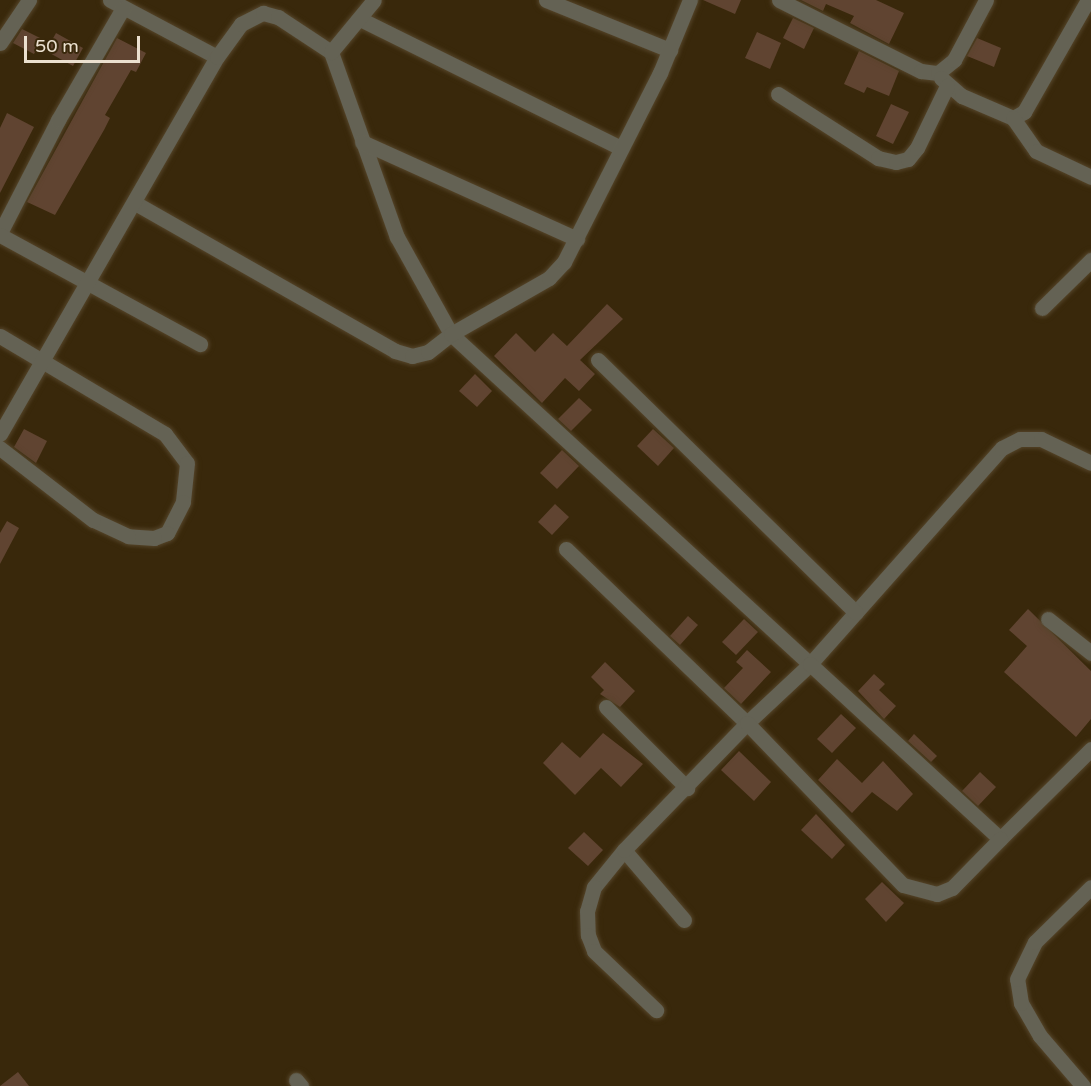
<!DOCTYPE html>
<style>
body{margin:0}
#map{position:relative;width:1091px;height:1086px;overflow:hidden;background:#39280b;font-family:"Varela Round",sans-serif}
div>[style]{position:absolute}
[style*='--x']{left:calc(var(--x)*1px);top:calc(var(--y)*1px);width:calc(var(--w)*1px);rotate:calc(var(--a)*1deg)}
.building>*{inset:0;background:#604431}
.roads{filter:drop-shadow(0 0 2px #55452a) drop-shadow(0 0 2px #55452a)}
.minor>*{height:15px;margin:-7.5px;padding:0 7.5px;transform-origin:7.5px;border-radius:7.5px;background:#646254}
span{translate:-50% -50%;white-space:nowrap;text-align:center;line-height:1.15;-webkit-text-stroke:6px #39280b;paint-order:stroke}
.scale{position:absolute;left:24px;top:36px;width:116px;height:27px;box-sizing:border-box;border:3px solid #ebe0cf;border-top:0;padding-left:8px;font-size:18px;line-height:21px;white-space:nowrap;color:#ebe0cf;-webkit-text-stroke:4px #39280b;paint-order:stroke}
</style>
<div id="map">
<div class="building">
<div style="clip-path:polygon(703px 0,741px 0,735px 14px)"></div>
<div style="clip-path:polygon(801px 0,876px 0,904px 13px,889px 44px,850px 23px,854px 16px,826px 4px,823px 11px)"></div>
<div style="clip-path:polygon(793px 18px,814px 28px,804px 49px,783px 38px)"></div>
<div style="clip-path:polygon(22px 29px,42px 39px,34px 54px,13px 43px)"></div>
<div style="clip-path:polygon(757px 32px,781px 43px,770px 69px,745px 58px)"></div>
<div style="clip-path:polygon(56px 33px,83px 48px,73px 66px,46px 51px)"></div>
<div style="clip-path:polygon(117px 38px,146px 53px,136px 72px,131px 70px,105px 115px,110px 118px,104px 130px,55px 215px,27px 202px)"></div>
<div style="clip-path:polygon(977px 38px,1001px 48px,994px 67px,967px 56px)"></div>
<div style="clip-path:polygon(859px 51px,899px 71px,889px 96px,867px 87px,864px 93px,844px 84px)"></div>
<div style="clip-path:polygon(891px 104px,909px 112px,893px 144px,876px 136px)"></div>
<div style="clip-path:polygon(7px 113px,34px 127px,0 193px,0 128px)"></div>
<div style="clip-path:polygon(607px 304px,623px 319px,580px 360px,595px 374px,579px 391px,565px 378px,542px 403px,494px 356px,516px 333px,535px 352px,553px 333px,567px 346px)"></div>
<div style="clip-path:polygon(475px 374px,492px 391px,477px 407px,459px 391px)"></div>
<div style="clip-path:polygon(579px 398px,592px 410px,571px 431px,558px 419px)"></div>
<div style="clip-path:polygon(24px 429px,47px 441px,36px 463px,14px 447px)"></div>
<div style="clip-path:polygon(653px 429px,674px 448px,658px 466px,637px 446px)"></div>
<div style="clip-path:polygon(562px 450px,579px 466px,557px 489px,540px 473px)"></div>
<div style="clip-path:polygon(555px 504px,569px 517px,552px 535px,538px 522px)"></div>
<div style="clip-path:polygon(7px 521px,19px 528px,0 564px,0 533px)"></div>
<div style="clip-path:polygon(1028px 609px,1091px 671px,1091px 719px,1076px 737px,1004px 672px,1027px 646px,1009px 630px)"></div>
<div style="clip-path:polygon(688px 616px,698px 625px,680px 645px,670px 636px)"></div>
<div style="clip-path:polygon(744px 619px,758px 632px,736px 655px,722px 642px)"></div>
<div style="clip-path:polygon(747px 650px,771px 672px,741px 704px,724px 688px,743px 668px,736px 662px)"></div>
<div style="clip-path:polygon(605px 662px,635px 691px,620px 707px,600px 694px,604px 690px,591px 677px)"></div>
<div style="clip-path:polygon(874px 674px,885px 684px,879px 690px,896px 706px,884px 719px,858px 691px)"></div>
<div style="clip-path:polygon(841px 714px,856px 728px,832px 753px,817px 739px)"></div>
<div style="clip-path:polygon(603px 733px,643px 764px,621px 787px,601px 768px,575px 795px,543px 763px,562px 742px,580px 758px)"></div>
<div style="clip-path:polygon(914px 734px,937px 756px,931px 762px,908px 741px)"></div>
<div style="clip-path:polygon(739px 751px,771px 782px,754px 801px,721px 770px)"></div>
<div style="clip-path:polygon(837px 759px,862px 783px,883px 761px,913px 794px,897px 811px,872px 792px,852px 813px,818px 780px)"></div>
<div style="clip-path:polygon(980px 772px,996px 787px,978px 806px,962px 791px)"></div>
<div style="clip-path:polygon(816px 814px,845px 845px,832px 859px,801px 830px)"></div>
<div style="clip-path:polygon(584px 832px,603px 850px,588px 866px,568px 848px)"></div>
<div style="clip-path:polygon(882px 882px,904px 903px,886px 922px,865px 899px)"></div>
<div style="clip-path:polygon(18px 1072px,29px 1086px,0 1086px)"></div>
</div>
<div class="roads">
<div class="minor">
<div style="--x:110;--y:0;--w:121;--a:28"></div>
<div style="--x:546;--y:0;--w:134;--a:22"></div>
<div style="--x:779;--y:0;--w:159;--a:26.6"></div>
<div style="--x:921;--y:71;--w:17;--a:7"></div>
<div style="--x:938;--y:73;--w:21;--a:-39"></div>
<div style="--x:954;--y:60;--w:68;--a:-61.9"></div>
<div style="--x:360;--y:19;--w:291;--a:26.3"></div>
<div style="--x:0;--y:43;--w:52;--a:-56"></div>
<div style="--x:331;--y:52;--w:196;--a:70.4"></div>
<div style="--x:397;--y:237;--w:111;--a:60.9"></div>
<div style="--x:451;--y:334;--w:488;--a:42.6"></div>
<div style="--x:810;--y:664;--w:289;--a:-48.4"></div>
<div style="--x:1002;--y:448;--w:20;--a:-27"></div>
<div style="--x:1020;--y:439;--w:21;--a:0"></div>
<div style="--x:1041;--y:439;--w:55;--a:25.6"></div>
<div style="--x:941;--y:78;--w:28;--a:41"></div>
<div style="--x:962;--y:96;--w:56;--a:23.3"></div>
<div style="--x:1013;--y:118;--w:13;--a:-29"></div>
<div style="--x:1024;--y:112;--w:129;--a:-60.3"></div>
<div style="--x:778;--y:94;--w:119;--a:32.6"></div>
<div style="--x:878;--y:158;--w:18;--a:13"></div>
<div style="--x:896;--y:162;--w:12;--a:-14"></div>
<div style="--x:908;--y:159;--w:14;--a:-51"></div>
<div style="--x:917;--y:148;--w:69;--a:-64.2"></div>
<div style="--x:1013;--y:118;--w:40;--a:55.1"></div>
<div style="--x:1036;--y:151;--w:61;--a:25.3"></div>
<div style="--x:362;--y:142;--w:236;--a:24.3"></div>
<div style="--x:135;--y:203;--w:299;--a:29.6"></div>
<div style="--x:395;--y:351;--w:18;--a:16"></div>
<div style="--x:412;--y:356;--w:16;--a:-14"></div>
<div style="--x:428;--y:352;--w:29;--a:-38"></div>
<div style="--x:451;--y:334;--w:113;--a:-29.7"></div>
<div style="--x:549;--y:278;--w:22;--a:-47"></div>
<div style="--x:564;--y:262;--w:212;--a:-63.1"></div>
<div style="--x:660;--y:73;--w:79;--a:-67.7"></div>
<div style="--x:0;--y:233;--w:127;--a:-62.8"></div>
<div style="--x:58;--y:120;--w:129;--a:-59.9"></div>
<div style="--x:0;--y:235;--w:228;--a:28.6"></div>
<div style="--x:1042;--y:308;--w:69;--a:-44.4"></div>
<div style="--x:0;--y:336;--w:192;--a:30.7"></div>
<div style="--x:165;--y:434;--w:36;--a:53"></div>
<div style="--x:187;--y:463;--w:39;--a:96"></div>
<div style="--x:183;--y:502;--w:35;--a:117"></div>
<div style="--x:167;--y:533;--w:14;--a:159"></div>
<div style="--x:154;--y:538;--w:26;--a:-176"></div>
<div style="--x:128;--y:536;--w:38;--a:-155"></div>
<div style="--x:93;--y:520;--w:118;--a:-142.3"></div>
<div style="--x:598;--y:360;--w:361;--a:44.4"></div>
<div style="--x:0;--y:434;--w:435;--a:-60.1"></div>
<div style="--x:217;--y:57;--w:41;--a:-54"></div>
<div style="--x:241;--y:24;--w:25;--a:-27"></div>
<div style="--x:263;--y:13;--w:16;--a:15"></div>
<div style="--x:278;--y:17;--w:64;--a:33.4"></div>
<div style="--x:331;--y:52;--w:67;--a:-50.4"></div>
<div style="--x:566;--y:549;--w:251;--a:43.9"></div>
<div style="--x:747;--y:723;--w:86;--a:-43.1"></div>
<div style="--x:810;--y:664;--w:258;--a:42.6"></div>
<div style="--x:1000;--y:839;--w:128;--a:-44.7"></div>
<div style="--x:1048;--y:619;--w:55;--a:38.3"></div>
<div style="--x:606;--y:707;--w:115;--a:45"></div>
<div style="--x:624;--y:850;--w:48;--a:129"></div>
<div style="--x:594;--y:887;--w:25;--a:106"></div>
<div style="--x:587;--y:911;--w:24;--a:88"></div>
<div style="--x:588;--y:935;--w:17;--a:69"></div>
<div style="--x:594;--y:951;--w:86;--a:43.6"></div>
<div style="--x:684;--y:920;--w:92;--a:-130.6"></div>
<div style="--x:624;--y:850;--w:177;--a:-45.9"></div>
<div style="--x:747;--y:723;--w:225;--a:46.1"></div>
<div style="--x:903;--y:885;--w:35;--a:15"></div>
<div style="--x:937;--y:894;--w:16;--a:-22"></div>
<div style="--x:952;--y:888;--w:69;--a:-45.6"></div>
<div style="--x:296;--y:1080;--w:8;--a:50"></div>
<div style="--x:1083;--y:1086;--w:66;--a:-130.7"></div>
<div style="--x:1040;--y:1036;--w:38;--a:-120"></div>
<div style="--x:1021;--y:1003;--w:24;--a:-99"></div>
<div style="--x:1017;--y:979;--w:41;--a:-64.1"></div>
<div style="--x:1035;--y:942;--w:78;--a:-44.5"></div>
</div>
</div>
<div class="scale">50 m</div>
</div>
